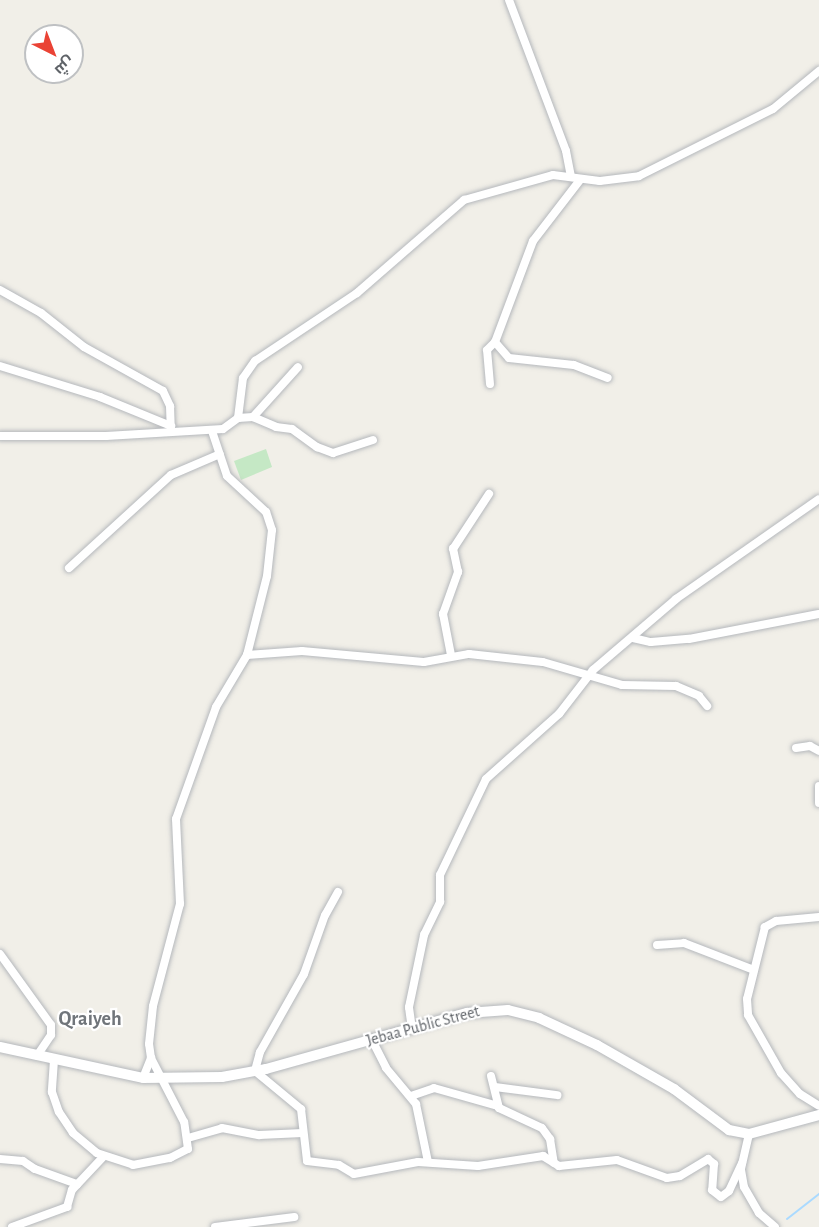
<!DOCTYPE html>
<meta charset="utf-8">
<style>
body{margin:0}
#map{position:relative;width:819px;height:1227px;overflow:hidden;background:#f1efe8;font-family:"Alegreya Sans",Cairo,sans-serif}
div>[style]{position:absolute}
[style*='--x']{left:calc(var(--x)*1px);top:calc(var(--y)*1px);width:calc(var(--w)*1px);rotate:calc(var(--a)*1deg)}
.green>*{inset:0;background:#c5e8c5}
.stream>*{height:2px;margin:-1px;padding:0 1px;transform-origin:1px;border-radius:1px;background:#aadaff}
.roads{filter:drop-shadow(0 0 2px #b5b8bc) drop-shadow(0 0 2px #b5b8bc)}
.street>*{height:8px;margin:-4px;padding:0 4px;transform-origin:4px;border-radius:4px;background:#fff}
.secondary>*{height:10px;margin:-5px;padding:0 5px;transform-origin:5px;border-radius:5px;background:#fff}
span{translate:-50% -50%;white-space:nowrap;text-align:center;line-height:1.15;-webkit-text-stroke:4.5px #fff;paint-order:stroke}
.street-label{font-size:16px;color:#5f6368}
.quarter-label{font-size:20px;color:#70757a;font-weight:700}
.north{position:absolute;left:24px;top:24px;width:60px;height:60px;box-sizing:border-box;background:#fff;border:2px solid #bfc1c3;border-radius:50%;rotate:138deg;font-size:16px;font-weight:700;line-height:24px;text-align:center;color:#5f6368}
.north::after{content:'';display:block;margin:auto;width:21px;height:27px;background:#ea4335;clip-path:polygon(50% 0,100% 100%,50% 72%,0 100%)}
</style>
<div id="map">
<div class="green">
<div style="clip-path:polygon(266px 449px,272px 467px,241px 480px,234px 461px)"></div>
</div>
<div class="stream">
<div style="--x:787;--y:1219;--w:41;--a:-38"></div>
</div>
<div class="roads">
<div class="street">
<div style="--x:509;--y:0;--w:161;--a:69.3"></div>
<div style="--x:566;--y:151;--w:26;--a:79"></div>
<div style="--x:580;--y:180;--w:77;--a:127.6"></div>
<div style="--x:533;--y:241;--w:108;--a:110.6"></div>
<div style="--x:495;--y:342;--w:21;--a:49"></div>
<div style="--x:509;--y:358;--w:65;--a:6.1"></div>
<div style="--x:574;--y:365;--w:36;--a:21"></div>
<div style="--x:0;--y:290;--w:47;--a:29.3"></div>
<div style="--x:41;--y:313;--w:55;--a:38.3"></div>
<div style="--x:84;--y:347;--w:90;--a:29.1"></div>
<div style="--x:163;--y:391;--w:17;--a:65"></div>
<div style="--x:170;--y:406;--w:26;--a:88"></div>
<div style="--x:0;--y:366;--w:105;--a:17.2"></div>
<div style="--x:100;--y:397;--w:77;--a:22.2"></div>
<div style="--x:490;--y:384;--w:34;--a:-95"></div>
<div style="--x:487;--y:350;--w:11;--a:-45"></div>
<div style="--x:253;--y:417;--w:67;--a:-48"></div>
<div style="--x:238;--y:418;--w:15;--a:-4"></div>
<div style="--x:253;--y:417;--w:25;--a:23"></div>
<div style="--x:276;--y:427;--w:16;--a:7"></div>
<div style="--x:292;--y:429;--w:31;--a:36"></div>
<div style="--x:317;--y:447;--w:17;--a:21"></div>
<div style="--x:333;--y:453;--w:42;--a:-18"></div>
<div style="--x:0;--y:436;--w:106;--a:0"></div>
<div style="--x:106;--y:436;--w:117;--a:-3.4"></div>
<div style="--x:223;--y:429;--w:19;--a:-36"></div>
<div style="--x:238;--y:418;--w:40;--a:-82.9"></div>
<div style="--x:243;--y:378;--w:21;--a:-55"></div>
<div style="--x:255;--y:361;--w:123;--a:-33.7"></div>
<div style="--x:357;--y:293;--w:142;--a:-41"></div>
<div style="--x:464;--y:200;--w:92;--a:-15.7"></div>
<div style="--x:553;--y:175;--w:47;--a:7.3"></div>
<div style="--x:600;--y:181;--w:39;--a:-7"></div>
<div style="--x:639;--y:176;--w:150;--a:-26.6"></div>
<div style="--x:773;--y:109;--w:60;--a:-39.6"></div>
<div style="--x:69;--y:568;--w:138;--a:-42.4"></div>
<div style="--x:171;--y:475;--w:53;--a:-23.2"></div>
<div style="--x:633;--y:638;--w:18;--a:13"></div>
<div style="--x:651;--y:642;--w:38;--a:-5"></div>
<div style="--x:689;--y:639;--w:132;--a:-10.9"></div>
<div style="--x:247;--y:655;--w:55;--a:-4.2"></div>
<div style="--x:302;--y:651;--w:122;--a:5.2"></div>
<div style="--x:424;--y:662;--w:46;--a:-10.1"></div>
<div style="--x:469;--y:654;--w:74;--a:6.2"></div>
<div style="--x:543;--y:662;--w:82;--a:16.2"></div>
<div style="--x:622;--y:685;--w:54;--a:1.1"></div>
<div style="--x:676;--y:686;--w:25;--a:23"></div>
<div style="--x:699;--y:696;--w:13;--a:51"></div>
<div style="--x:451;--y:655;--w:42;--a:-101"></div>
<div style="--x:443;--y:614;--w:45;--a:-70.3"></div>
<div style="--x:458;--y:572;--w:24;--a:-102"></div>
<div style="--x:453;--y:549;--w:66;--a:-56.8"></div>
<div style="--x:796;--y:748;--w:14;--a:-8"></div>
<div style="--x:810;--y:746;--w:10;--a:29"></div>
<div style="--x:819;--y:786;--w:17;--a:90"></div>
<div style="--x:338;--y:892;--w:26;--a:119"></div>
<div style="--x:325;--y:915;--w:63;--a:109.6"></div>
<div style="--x:304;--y:974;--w:90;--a:119.4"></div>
<div style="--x:260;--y:1052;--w:20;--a:105"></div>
<div style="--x:255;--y:1071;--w:60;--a:39.6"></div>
<div style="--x:301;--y:1109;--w:52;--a:83.4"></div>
<div style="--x:307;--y:1161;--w:32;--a:7"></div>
<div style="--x:339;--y:1165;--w:17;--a:31"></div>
<div style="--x:354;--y:1174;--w:65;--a:-10.6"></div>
<div style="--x:418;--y:1162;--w:60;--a:3.8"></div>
<div style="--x:478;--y:1166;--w:66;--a:-8.7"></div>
<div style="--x:543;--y:1156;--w:19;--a:32"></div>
<div style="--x:559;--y:1166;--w:58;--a:-5.9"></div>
<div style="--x:617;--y:1160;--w:53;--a:19.8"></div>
<div style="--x:667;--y:1178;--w:13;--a:-9"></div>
<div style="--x:680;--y:1176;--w:33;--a:-31"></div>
<div style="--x:708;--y:1159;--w:8;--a:40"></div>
<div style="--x:714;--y:1164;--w:26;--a:94"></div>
<div style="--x:712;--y:1190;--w:11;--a:38"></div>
<div style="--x:721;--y:1197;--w:10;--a:-37"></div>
<div style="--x:729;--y:1191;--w:31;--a:-65"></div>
<div style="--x:819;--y:917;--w:43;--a:174.7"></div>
<div style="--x:776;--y:921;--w:13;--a:151"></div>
<div style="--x:765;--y:927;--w:74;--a:104"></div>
<div style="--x:747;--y:999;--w:16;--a:86"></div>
<div style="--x:748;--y:1015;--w:67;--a:60.4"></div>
<div style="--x:781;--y:1073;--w:28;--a:48"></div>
<div style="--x:800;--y:1094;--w:22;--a:32"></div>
<div style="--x:657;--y:945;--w:27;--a:-4"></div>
<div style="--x:684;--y:943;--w:75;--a:21.1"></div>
<div style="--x:0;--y:954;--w:87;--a:54.3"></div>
<div style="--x:51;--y:1025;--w:10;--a:90"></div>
<div style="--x:51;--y:1035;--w:25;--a:124"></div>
<div style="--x:412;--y:1029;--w:22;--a:-98"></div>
<div style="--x:409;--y:1007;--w:74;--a:-78.2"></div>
<div style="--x:424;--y:935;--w:37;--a:-64"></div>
<div style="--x:440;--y:902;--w:27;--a:-90"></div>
<div style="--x:440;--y:875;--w:106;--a:-64.4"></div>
<div style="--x:486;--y:779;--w:98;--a:-41.7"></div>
<div style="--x:559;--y:714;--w:56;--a:-52.3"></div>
<div style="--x:593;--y:670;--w:109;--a:-40.5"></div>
<div style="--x:676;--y:599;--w:174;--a:-35"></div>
<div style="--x:372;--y:1040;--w:31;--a:63"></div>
<div style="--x:386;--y:1068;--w:47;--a:50.2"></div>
<div style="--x:416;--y:1104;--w:59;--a:78.3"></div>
<div style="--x:54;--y:1060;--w:32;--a:94"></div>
<div style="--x:52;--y:1092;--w:21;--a:71"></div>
<div style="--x:59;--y:1112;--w:25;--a:56"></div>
<div style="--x:73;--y:1133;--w:31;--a:40"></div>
<div style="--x:97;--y:1153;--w:38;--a:18"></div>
<div style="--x:133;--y:1165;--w:38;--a:-11"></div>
<div style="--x:170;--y:1158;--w:20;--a:-27"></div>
<div style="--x:188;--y:1149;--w:27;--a:-98"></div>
<div style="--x:184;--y:1122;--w:72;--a:-117.3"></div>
<div style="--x:151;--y:1058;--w:14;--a:-98"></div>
<div style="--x:149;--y:1044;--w:38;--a:-84"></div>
<div style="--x:153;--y:1006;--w:106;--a:-75.2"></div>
<div style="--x:180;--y:904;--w:85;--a:-92.7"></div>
<div style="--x:176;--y:819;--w:119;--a:-70.3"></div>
<div style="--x:216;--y:707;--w:61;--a:-59.2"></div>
<div style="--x:247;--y:655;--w:81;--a:-75.8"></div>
<div style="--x:267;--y:576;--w:46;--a:-83.8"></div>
<div style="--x:272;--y:530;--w:19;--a:-108"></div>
<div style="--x:266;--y:512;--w:53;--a:-137.3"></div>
<div style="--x:227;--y:476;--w:47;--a:-108.4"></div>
<div style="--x:491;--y:1076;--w:33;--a:76"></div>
<div style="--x:499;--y:1108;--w:47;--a:24.9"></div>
<div style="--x:542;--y:1128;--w:14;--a:54"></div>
<div style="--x:550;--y:1139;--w:24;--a:81"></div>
<div style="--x:143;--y:1078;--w:22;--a:-68"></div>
<div style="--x:495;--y:1087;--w:63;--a:7.4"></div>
<div style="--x:411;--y:1096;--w:24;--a:-19"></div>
<div style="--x:434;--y:1088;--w:66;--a:15.7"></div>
<div style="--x:749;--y:1134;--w:37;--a:103"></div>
<div style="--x:741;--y:1170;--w:17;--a:80"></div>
<div style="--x:744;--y:1187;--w:30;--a:60"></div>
<div style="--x:759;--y:1213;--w:21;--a:41"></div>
<div style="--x:188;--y:1138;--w:35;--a:-16"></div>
<div style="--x:222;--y:1128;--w:38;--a:11"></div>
<div style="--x:259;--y:1135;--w:44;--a:-2.6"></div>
<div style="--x:0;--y:1159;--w:23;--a:5"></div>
<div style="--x:23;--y:1161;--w:14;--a:34"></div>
<div style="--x:35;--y:1169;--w:45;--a:19.7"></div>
<div style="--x:12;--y:1227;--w:59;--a:-20"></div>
<div style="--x:67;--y:1207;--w:18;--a:-74"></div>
<div style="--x:72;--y:1190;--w:45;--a:-46.8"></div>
<div style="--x:215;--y:1227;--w:80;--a:-7.2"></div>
</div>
<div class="secondary">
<div style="--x:0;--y:1047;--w:146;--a:12.2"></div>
<div style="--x:143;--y:1078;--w:79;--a:-0.7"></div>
<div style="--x:222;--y:1077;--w:45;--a:-10.3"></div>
<div style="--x:266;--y:1069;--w:209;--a:-15.6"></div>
<div style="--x:467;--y:1013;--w:41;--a:-4.2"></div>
<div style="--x:508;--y:1010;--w:32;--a:14"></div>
<div style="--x:539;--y:1018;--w:64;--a:25"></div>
<div style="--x:597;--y:1045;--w:89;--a:29.7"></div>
<div style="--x:674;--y:1089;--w:69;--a:36.7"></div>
<div style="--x:729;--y:1130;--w:20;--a:11"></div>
<div style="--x:749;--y:1134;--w:73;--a:-15.2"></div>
</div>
</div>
<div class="street-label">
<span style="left:423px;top:1026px;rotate:-15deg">Jebaa Public Street</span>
</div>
<div class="quarter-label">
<span style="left:90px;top:1019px">Qraiyeh</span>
</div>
<div class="north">ش</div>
</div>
